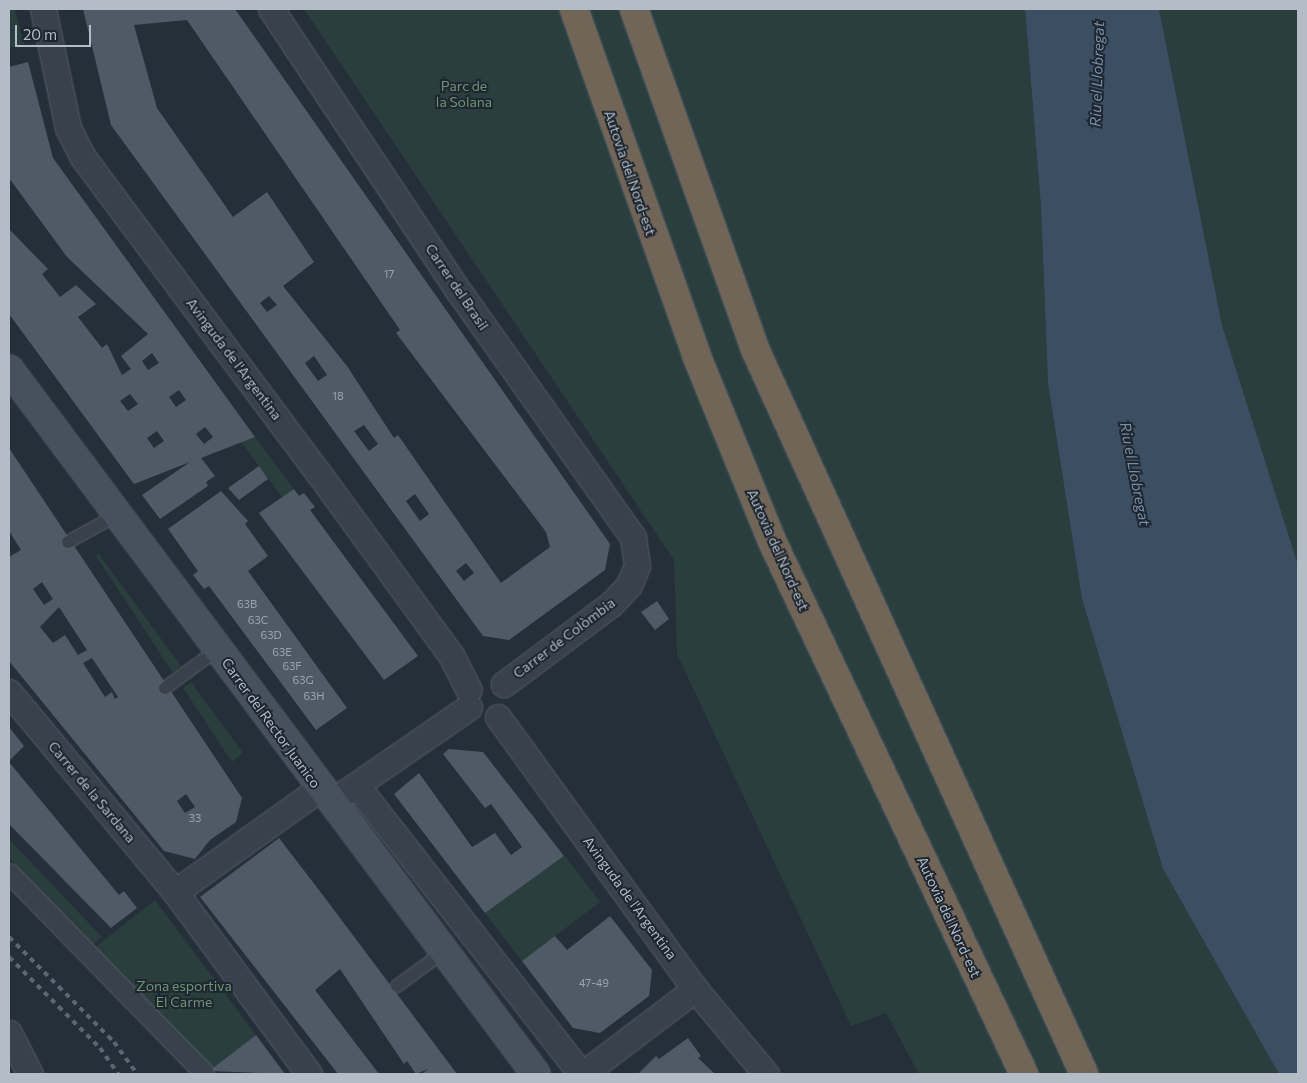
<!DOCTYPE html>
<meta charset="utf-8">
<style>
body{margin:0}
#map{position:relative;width:1307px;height:1083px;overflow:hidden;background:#252f3a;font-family:Commissioner,sans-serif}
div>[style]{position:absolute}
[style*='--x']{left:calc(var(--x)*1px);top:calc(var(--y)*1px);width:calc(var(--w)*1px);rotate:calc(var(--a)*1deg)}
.green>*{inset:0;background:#2a3e3e}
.water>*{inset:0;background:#3c4e62}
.building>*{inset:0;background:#4e5a65}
.roads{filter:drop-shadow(0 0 1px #575f69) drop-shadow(0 0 1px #575f69)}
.service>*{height:12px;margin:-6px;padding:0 6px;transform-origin:6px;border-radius:6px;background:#39414b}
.pedestrian>*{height:19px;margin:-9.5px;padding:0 9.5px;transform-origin:9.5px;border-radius:9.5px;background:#39414b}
.minor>*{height:25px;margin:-12.5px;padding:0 12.5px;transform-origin:12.5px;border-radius:12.5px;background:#39414b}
.secondary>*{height:28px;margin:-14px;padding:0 14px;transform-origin:14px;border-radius:14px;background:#47515e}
.motorway>*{height:28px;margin:-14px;padding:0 14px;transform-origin:14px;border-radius:14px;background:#706556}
.rail>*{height:4px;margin-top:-2px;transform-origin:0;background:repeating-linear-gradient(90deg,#5b6672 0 5px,transparent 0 10px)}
span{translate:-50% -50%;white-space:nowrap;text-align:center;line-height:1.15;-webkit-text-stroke:4px #1e2630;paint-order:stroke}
.number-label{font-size:11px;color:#9aa4ae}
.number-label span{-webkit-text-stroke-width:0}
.park-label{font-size:14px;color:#6d9574}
.street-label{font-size:14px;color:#b4bcc6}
.water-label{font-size:15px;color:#778ea8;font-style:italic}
.frame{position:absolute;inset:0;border:10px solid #b4bcc6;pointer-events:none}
.scale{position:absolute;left:15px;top:25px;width:76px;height:22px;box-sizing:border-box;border:2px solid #b4bcc6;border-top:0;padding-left:6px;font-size:15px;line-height:18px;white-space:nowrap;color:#b4bcc6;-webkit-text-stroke:4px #1e2630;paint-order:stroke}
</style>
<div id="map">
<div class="green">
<div style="clip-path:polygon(9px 9px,15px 11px,24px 44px,9px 48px)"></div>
<div style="clip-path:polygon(304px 9px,1025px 9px,1041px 207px,1048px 384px,1082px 599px,1163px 869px,1279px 1074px,919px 1074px,886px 1013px,851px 1026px,677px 654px,674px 560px)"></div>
<div style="clip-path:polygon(1159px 9px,1298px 9px,1298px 565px,1222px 325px)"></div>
<div style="clip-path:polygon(255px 437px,294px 489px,282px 497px,241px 442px)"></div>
<div style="clip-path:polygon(98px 553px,181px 666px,173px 673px,96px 556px)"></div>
<div style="clip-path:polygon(191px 682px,243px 753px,232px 762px,183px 688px)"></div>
<div style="clip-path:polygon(9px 839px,102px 937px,91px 946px,9px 858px)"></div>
<div style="clip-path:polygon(565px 856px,600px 902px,522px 961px,485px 913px)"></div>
<div style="clip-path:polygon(155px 900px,256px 1035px,209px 1071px,94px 948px)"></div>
</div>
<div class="water">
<div style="clip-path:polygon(1025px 9px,1159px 9px,1222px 325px,1298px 565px,1298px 1074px,1279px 1074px,1163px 869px,1082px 599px,1048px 384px,1041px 207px)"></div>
</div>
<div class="building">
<div style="clip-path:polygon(evenodd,83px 9px,235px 9px,610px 544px,605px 570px,509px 640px,483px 636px,111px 125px,83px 9px,187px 20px,400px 330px,396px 333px,546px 532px,550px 547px,501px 583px,398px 435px,394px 438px,347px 366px,283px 286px,314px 262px,267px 192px,233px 217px,157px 108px,134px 25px,187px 20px,83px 9px,269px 296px,277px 305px,267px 312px,260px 303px,269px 296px,83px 9px,314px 356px,327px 375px,318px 381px,305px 363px,314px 356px,83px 9px,364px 425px,378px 444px,369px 451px,354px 431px,364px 425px,83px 9px,415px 494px,429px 514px,420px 521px,406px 501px,415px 494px,83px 9px,466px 563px,474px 573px,464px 581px,456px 571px,466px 563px)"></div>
<div style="clip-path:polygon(evenodd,28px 62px,53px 158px,255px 437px,201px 458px,215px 476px,206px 482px,208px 486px,160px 519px,142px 495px,190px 462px,134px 484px,9px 314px,9px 229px,48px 269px,42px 274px,60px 297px,76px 285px,96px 304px,78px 317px,102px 348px,107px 344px,122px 375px,131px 369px,121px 356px,148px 334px,67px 257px,9px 178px,9px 67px,28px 62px,152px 353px,159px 363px,148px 370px,142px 361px,152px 353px,28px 62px,179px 390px,186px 400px,176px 407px,169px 397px,179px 390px,28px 62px,130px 394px,138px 404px,128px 411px,120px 401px,130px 394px,28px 62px,205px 427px,213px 437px,204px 444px,196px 434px,205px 427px,28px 62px,157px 431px,164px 441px,154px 448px,147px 438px,157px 431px)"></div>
<div style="clip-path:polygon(evenodd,9px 448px,242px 798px,236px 822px,210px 840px,195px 859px,164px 851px,9px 661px,9px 557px,21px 550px,9px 531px,9px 448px,42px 582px,53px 599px,44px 605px,33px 589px,42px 582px,9px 448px,59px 607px,87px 650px,78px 655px,65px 635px,53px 643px,40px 627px,59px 607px,9px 448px,92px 658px,118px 697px,115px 699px,112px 692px,105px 697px,83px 663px,92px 658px,9px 448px,186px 794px,195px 807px,185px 813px,177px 801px,186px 794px)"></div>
<div style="clip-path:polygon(259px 466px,268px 479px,239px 500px,228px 488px)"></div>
<div style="clip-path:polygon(294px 489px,299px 496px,304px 493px,315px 507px,310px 510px,418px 656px,384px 680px,259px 513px)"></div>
<div style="clip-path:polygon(221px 491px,248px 521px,245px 524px,268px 556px,248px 571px,347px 708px,316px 730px,209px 586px,204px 589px,193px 575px,198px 571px,168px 529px)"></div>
<div style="clip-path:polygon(657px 601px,669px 619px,655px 630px,641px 612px)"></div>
<div style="clip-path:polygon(9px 727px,24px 746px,9px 761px)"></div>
<div style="clip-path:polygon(449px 749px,483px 752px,564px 856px,485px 913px,394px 794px,419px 773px,472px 847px,495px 833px,511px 855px,522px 847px,491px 804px,485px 808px,443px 754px)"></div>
<div style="clip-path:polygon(9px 762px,119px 895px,124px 891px,137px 908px,111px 928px,9px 824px)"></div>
<div style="clip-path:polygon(279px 838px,322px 894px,457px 1074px,422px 1074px,428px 1069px,416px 1074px,407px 1061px,404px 1064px,340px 969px,315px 990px,379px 1074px,338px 1074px,200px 897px)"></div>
<div style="clip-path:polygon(610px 916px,652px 970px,649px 996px,600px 1033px,573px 1028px,522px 961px,555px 936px,567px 950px)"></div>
<div style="clip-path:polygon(256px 1035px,285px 1074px,209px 1071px)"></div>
<div style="clip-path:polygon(688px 1038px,701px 1056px,698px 1058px,715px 1074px,638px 1074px,656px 1056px,659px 1059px)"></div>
</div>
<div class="roads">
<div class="service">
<div style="--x:68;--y:542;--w:56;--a:-28.9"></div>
<div style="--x:165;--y:688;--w:64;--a:-36.2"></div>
<div style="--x:397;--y:986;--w:56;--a:-36.3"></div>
</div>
<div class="pedestrian">
<div style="--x:9;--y:873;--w:279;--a:45.7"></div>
</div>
<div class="minor">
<div style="--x:43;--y:9;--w:122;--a:78.1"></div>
<div style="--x:68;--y:128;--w:31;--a:63"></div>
<div style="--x:82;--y:156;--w:398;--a:53.3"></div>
<div style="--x:320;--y:475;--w:223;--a:54"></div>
<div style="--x:451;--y:655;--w:39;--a:63"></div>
<div style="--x:271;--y:9;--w:341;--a:56.4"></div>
<div style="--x:460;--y:293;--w:299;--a:54.7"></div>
<div style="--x:633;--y:537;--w:29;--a:82"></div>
<div style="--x:637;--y:566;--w:21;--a:113"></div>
<div style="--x:629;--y:585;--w:26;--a:133"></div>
<div style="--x:611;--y:604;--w:134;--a:143.2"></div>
<div style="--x:9;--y:692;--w:260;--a:50.3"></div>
<div style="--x:175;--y:892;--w:226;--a:53.6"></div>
<div style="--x:498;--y:717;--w:336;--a:54.1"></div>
<div style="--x:695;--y:989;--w:111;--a:50.1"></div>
<div style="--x:357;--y:786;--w:365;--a:52.1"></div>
<div style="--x:343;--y:794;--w:153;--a:-34.6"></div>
<div style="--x:175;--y:892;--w:177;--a:-35.6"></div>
<div style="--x:9;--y:1033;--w:46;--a:62.9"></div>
<div style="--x:583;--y:1074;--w:141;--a:-37.2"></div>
</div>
<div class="secondary">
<div style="--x:9;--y:369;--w:880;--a:53.22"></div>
</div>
<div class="motorway">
<div style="--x:574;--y:9;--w:369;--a:70.5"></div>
<div style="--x:697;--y:357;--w:199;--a:67.8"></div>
<div style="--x:772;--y:541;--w:590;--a:64.7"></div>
<div style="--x:634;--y:9;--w:361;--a:70.4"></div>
<div style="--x:755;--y:349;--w:796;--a:65.59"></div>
</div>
</div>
<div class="rail">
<div style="--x:9;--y:937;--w:148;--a:45"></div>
<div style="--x:114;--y:1042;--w:39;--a:54"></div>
<div style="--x:9;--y:957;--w:129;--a:45"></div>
<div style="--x:100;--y:1048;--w:32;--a:55"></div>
</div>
<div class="number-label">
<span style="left:389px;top:274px">17</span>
<span style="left:338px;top:396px">18</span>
<span style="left:247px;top:604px">63B</span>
<span style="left:258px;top:620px">63C</span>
<span style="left:271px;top:635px">63D</span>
<span style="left:282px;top:652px">63E</span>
<span style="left:292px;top:666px">63F</span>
<span style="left:303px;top:680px">63G</span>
<span style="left:314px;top:696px">63H</span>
<span style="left:195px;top:818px">33</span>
<span style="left:594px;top:983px">47-49</span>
</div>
<div class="park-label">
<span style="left:464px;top:94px">Parc de<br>la Solana</span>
<span style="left:184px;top:994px">Zona esportiva<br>El Carme</span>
</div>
<div class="street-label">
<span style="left:630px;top:173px;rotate:71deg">Autovia del Nord-est</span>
<span style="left:457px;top:287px;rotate:56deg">Carrer del Brasil</span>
<span style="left:234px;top:359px;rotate:53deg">Avinguda de l'Argentina</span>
<span style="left:778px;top:550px;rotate:66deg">Autovia del Nord-est</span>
<span style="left:564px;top:638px;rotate:-37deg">Carrer de Colòmbia</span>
<span style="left:271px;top:723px;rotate:54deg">Carrer del Rector Juanico</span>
<span style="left:92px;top:792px;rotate:50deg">Carrer de la Sardana</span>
<span style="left:630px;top:898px;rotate:54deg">Avinguda de l'Argentina</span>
<span style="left:949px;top:917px;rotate:65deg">Autovia del Nord-est</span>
</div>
<div class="water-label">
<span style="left:1097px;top:74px;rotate:-88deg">Riu el Llobregat</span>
<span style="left:1135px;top:474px;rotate:79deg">Riu el Llobregat</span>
</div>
<div class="frame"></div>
<div class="scale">20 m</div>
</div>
